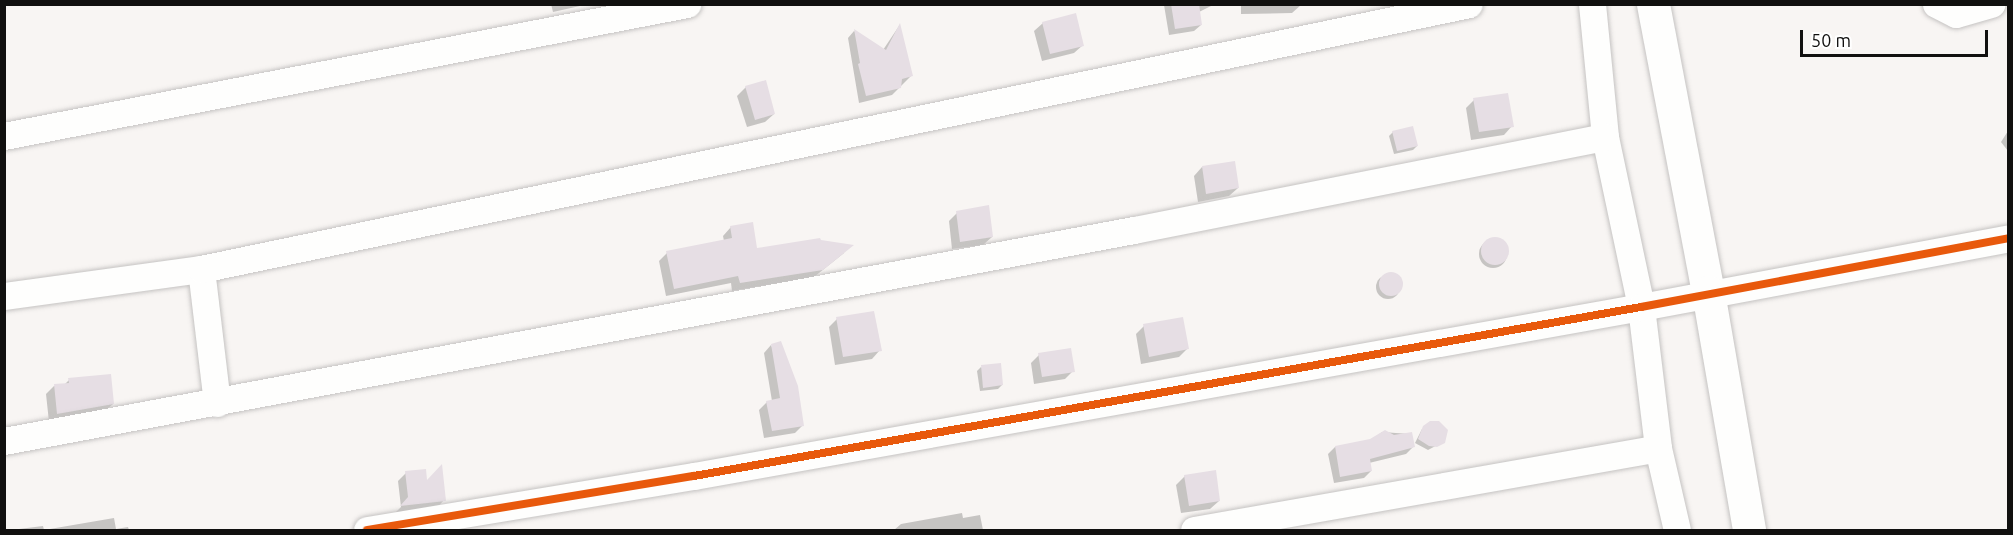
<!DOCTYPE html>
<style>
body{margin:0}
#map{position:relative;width:2013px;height:535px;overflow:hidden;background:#f8f5f3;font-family:Ubuntu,sans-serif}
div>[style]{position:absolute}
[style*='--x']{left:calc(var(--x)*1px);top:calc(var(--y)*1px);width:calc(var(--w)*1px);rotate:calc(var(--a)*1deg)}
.shadow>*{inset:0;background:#0003}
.round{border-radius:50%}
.building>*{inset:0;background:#e6dee4}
.roads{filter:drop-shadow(0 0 2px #c5c3c2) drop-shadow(0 0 2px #c5c3c2)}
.minor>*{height:27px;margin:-13.5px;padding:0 13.5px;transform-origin:13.5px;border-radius:13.5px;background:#fefefd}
.tertiary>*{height:33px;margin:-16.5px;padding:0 16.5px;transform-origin:16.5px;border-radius:16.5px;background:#fefefd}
.cycleway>*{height:8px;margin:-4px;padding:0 4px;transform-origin:4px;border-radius:4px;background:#e8590c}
span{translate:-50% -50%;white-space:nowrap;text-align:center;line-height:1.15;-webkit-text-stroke:4.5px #fff;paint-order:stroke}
.frame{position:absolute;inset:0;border:6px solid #11100f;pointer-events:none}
.scale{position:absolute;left:1800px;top:30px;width:188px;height:27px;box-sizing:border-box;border:3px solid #11100f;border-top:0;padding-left:8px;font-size:18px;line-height:21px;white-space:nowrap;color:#11100f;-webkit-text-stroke:4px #fff;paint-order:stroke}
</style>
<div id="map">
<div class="shadow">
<div style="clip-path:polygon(551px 4px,589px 4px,553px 12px)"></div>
<div style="clip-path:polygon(1215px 4px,1199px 12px,1201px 25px,1194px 31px,1169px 35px,1164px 5px)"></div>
<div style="clip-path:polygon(1241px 4px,1301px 4px,1301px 5px,1292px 13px,1241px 14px)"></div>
<div style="clip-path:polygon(1043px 23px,1083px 45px,1074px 53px,1042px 61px,1034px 31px)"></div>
<div style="clip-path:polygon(899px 26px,911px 76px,892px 95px,859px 103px,848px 38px,854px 31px,883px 50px)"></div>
<div style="clip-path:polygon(746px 87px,774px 114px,765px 122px,747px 127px,737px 96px)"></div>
<div style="clip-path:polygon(1474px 100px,1512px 126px,1504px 135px,1471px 140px,1466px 108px)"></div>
<div style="clip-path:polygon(2008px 131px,2008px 151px,2001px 142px)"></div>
<div style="clip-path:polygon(1393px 132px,1417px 146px,1413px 150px,1394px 154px,1389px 136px)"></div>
<div style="clip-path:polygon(1202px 167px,1238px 188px,1229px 196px,1198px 202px,1194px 176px)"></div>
<div style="clip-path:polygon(957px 213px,992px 237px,983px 245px,952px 249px,949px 221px)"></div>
<div style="clip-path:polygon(731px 227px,756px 249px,844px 253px,814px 277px,732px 291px,731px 283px,666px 296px,659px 261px,667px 253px,724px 241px,723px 236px)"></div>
<div class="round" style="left:1479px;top:240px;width:28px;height:28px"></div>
<div class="round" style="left:1376px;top:275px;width:24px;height:24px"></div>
<div style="clip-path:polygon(837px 319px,880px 350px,872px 359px,835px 365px,829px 327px)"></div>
<div style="clip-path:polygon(1144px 326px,1187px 349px,1179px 357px,1141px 364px,1136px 334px)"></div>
<div style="clip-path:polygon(771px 345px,803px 425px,795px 433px,764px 438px,759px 410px,767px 402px,772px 401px,764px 353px)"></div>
<div style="clip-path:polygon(1039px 355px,1073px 371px,1065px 379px,1034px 384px,1031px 363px)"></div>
<div style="clip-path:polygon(981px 367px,1002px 385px,998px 389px,980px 391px,977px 371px)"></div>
<div style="clip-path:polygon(69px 380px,113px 404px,104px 412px,49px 422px,46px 394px,54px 386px,64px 385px)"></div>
<div style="clip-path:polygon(1422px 429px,1443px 442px,1428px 450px,1415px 443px)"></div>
<div style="clip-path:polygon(1382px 432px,1410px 434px,1413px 447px,1406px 454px,1369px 463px,1371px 471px,1364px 478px,1334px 483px,1328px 454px,1335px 447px,1371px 441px)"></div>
<div style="clip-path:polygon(406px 473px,425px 483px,444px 500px,436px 509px,395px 513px,401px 507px,398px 481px)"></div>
<div style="clip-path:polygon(1185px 476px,1219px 501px,1210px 509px,1181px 513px,1176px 485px)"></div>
<div style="clip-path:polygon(962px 513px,963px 518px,980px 515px,983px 530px,894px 530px,901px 524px)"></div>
<div style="clip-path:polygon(114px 518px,116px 529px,128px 527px,129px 530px,44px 530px)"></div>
<div style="clip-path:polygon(43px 526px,44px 530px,11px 530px)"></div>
</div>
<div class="building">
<div style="clip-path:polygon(1171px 4px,1199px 4px,1202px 25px,1175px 29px)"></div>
<div style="clip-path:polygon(1076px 13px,1084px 46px,1050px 54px,1042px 22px)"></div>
<div style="clip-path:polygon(900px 23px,913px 76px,902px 79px,901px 88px,866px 96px,858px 64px,860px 63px,854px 29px,886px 50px)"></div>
<div style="clip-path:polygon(766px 80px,775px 114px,755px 120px,745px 86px)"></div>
<div style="clip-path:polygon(1508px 93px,1514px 127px,1479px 132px,1473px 98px)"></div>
<div style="clip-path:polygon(1413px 126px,1418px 146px,1397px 151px,1392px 131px)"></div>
<div style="clip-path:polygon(1235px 161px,1239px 188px,1206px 194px,1202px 166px)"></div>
<div style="clip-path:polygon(989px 205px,993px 237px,960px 242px,956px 211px)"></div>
<div style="clip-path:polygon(753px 222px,757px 248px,820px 238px,821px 240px,854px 245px,823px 270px,740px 283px,738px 276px,674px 289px,666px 251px,732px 238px,730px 226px)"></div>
<div class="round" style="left:1481px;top:237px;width:28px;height:28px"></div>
<div class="round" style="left:1379px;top:272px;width:24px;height:24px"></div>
<div style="clip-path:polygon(874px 311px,882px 351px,843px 357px,836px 317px)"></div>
<div style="clip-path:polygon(1183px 317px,1189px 349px,1149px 357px,1143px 324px)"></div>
<div style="clip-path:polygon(781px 341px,798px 386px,804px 426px,772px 431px,766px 401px,780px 398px,771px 344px)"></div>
<div style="clip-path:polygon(1071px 348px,1075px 372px,1042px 377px,1038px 353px)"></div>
<div style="clip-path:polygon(1001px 363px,1003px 385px,983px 388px,981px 365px)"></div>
<div style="clip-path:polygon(111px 374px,114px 404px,57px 414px,54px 384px,69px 383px,68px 378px)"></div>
<div style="clip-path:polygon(1430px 421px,1439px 421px,1448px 430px,1445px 443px,1437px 447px,1429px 446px,1418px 439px,1423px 426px)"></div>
<div style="clip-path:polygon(1385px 430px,1394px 435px,1412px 432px,1415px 447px,1370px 459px,1372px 471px,1340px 477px,1335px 446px,1370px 439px)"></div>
<div style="clip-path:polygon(442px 464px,446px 501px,400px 506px,408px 497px,405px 471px,426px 469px,427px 480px)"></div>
<div style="clip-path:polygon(1216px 470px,1220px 501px,1189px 506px,1184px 475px)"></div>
</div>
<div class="roads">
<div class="minor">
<div style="--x:1592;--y:4;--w:134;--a:84.4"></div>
<div style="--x:1605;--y:137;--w:174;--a:78"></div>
<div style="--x:1641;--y:307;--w:142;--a:83.1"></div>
<div style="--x:1658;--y:448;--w:84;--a:77"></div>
<div style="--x:1936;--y:4;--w:22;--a:27"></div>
<div style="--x:1956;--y:14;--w:37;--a:-16"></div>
<div style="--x:4;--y:136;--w:696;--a:-10.94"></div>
<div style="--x:201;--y:269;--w:135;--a:83.2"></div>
<div style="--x:4;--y:296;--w:199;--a:-7.8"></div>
<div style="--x:201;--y:269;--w:1295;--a:-11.8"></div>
<div style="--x:4;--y:441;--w:1150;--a:-10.58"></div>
<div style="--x:1134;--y:230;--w:480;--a:-11.2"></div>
<div style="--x:367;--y:530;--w:331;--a:-9.4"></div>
<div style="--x:694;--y:476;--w:962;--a:-10.12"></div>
<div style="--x:1641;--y:307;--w:373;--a:-10.6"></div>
<div style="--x:1194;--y:530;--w:471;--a:-10"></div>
</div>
<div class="tertiary">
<div style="--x:1653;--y:4;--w:293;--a:79.2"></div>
<div style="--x:1708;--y:292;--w:242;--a:80.2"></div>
</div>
</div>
<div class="cycleway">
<div style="--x:367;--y:530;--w:331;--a:-9.4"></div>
<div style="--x:694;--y:476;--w:962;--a:-10.12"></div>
<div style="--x:1641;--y:307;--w:373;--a:-10.6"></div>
</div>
<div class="frame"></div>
<div class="scale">50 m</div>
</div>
